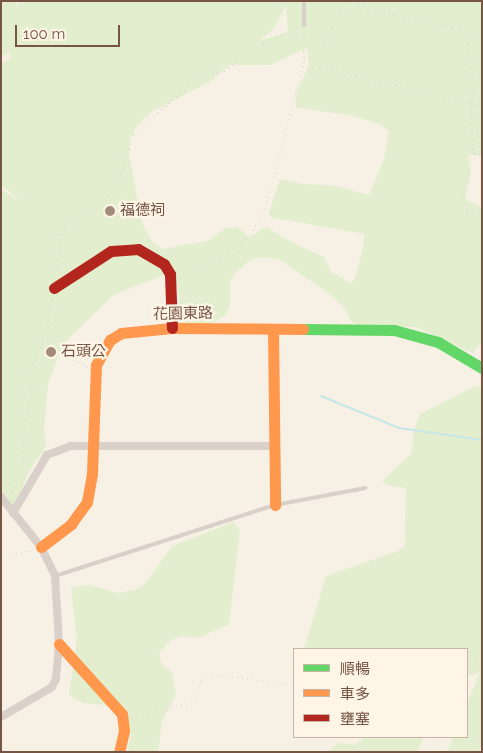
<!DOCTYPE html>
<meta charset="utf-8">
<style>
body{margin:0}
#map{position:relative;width:483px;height:753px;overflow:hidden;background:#f7f0e5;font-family:Raleway,"Noto Sans TC",sans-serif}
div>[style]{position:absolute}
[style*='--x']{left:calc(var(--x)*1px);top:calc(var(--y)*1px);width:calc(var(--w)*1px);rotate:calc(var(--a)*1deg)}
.green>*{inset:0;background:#e2eece}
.stream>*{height:2px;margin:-1px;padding:0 1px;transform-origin:1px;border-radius:1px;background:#c6e6e8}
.path>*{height:1px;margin-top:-0.5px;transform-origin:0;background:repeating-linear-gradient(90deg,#d9cfca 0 1px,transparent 0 5px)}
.lane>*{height:4px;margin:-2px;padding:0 2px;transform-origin:2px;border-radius:2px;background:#dad0ca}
.street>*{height:8px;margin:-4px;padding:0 4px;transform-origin:4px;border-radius:4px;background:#dad0ca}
.fast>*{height:11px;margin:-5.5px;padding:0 5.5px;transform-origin:5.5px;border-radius:5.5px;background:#63d668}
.slow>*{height:11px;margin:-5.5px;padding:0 5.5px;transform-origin:5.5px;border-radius:5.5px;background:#ff974d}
.jam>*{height:11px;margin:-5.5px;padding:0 5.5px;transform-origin:5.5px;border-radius:5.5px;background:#b3261e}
.dots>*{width:14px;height:14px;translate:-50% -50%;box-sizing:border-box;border:2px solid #fff5e6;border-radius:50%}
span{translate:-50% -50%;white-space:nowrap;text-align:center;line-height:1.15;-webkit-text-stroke:4.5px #fff5e6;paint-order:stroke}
.poi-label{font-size:15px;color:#765544}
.left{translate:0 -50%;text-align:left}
.street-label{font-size:15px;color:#765544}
.frame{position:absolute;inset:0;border:2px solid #765544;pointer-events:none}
.legend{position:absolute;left:293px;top:648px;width:175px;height:90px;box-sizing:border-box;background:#fff5e6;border:1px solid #c8b5a5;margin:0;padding:6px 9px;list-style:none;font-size:15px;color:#765544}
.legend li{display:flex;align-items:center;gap:10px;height:25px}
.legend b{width:25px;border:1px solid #c8b5a5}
.scale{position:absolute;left:15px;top:25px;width:105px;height:22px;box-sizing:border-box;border:2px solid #765544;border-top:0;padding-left:6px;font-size:15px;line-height:18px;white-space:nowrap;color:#765544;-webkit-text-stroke:4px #fff5e6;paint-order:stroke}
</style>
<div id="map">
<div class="green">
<div style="clip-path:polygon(evenodd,1px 1px,15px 1px,17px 5px,20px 1px,482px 1px,482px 156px,470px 154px,468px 159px,471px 171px,465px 199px,482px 208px,482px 342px,473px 353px,416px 327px,360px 327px,350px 320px,346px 309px,328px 293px,279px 259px,261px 257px,250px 260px,236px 272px,230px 282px,230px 304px,226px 315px,206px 328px,178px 323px,179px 293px,174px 276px,168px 273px,113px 295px,63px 344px,48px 383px,44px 430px,46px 447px,29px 471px,19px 497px,12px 506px,6px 505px,1px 488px,1px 190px,21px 201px,1px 185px,1px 64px,11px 58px,10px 53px,1px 56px,1px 1px,286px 5px,288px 32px,259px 41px,273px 30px,286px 5px,1px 1px,307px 48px,309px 65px,297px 92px,295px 103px,297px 108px,350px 115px,379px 124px,389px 131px,384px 159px,369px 195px,331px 185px,303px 184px,280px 179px,269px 212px,270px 217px,364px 234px,364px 245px,355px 278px,351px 283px,331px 272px,324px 257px,293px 243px,268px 228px,263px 228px,250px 237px,237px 227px,226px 228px,207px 241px,163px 249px,153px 243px,142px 223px,129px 156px,130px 138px,139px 123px,153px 111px,211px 81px,229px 65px,270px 65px,307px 48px)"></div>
<div style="clip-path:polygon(482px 386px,482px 744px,479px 752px,447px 752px,453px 737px,467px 737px,467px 704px,480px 672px,467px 676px,467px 649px,304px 649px,326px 576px,398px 551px,405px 546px,406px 488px,388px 486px,382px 481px,412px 453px,414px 429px,420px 414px,473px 387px)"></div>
<div style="clip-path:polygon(233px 522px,240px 531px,229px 624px,198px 638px,182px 636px,171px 640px,159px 653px,162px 665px,172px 672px,176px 695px,162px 721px,158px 752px,127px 752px,131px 736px,125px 714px,117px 706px,83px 703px,69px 695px,77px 639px,71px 588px,89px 585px,118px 593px,135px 590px,145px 584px,172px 546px)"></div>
<div style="clip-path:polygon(365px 737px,424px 737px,417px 752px,327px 752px,339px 743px,356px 745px)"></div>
</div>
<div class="stream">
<div style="--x:321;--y:396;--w:84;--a:22.3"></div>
<div style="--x:399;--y:428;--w:84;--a:8.2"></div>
</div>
<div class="path">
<div style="--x:349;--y:1;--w:22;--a:24"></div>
<div style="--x:369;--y:10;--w:93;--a:11.8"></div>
<div style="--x:460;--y:29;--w:11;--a:27"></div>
<div style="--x:470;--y:34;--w:19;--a:99"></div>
<div style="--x:467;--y:53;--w:31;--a:75"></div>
<div style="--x:475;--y:83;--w:21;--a:101"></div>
<div style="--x:471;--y:104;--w:49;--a:87.7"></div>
<div style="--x:473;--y:153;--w:48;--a:103.2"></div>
<div style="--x:462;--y:200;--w:10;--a:61"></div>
<div style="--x:467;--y:209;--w:15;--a:11"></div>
<div style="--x:304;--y:31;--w:29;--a:90"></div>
<div style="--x:304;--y:60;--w:20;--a:-27"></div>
<div style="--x:322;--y:51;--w:55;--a:-66.3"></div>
<div style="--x:303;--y:67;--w:19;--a:0"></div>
<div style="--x:322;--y:67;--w:165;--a:13.7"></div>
<div style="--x:474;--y:153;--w:8;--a:14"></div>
<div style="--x:104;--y:206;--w:18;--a:38"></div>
<div style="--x:118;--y:217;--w:29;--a:54"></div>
<div style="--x:56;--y:275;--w:31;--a:-84"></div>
<div style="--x:59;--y:244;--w:28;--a:-69"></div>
<div style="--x:69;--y:218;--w:37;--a:-20"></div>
<div style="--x:104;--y:205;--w:36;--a:-62"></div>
<div style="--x:121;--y:173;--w:43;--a:-72.4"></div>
<div style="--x:134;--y:132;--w:88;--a:-39.5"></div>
<div style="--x:202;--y:76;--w:23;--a:-13"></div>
<div style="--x:224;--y:71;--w:47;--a:-35.4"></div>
<div style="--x:262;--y:44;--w:42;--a:-24.1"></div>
<div style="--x:180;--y:278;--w:72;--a:-29.1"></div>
<div style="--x:243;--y:243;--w:11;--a:-45"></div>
<div style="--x:251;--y:235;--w:37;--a:-64"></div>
<div style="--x:267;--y:202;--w:146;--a:-75.3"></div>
<div style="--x:42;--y:343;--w:51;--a:28.1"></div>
<div style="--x:9;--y:496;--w:27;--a:-62"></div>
<div style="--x:22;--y:472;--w:38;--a:-88"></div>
<div style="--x:23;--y:434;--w:40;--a:-78"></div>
<div style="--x:31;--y:395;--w:20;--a:-96"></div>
<div style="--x:29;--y:375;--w:43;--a:-68.2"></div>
<div style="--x:45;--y:335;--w:40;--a:-78"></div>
<div style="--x:1;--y:556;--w:33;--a:-11"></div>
<div style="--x:467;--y:667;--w:16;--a:-22"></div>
<div style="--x:132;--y:716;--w:64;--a:-12.7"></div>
<div style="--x:194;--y:702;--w:22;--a:-72"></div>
<div style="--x:201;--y:681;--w:13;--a:-32"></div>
<div style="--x:212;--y:674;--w:83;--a:7"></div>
</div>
<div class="lane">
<div style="--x:304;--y:1;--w:24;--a:90"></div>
<div style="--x:55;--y:576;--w:231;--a:-17.9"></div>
<div style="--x:275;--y:505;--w:92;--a:-10.7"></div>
</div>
<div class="street">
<div style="--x:1;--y:497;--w:64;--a:51.3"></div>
<div style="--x:41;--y:547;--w:32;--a:64"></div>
<div style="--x:55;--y:576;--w:68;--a:86.6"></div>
<div style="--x:59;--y:644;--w:35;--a:95"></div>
<div style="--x:56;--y:679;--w:9;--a:117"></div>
<div style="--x:52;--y:687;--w:59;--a:149.5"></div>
<div style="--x:13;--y:513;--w:67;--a:-59.6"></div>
<div style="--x:47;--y:455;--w:26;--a:-21"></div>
<div style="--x:71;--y:446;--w:203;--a:0"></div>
</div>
<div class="fast">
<div style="--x:303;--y:329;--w:91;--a:0.6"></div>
<div style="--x:394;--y:330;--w:46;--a:15.3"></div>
<div style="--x:438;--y:342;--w:51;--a:30.6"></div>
</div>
<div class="slow">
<div style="--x:273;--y:329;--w:176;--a:89.3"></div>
<div style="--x:41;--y:547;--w:38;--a:-37"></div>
<div style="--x:71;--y:524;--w:27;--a:-54"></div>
<div style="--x:87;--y:502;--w:28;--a:-80"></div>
<div style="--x:92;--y:474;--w:109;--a:-87.9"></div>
<div style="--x:96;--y:365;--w:29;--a:-61"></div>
<div style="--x:110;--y:340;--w:13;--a:-32"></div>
<div style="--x:121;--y:333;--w:51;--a:-5.6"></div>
<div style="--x:172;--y:328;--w:131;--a:0.4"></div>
<div style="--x:59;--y:644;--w:94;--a:48"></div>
<div style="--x:122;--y:714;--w:17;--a:83"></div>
<div style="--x:124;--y:731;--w:22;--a:103"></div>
</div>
<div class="jam">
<div style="--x:54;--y:288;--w:68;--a:-33"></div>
<div style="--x:111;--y:251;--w:27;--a:-4"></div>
<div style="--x:138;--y:249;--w:30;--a:30"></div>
<div style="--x:164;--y:264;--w:12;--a:59"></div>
<div style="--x:170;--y:274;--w:54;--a:87.9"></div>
</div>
<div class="dots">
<div style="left:110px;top:211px;background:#a38b7c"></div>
<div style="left:51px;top:352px;background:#a38b7c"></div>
</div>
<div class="poi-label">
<span class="left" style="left:120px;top:211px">福德祠</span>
<span class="left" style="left:61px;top:352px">石頭公</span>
</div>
<div class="street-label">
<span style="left:183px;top:314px;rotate:-1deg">花園東路</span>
</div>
<div class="frame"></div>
<ul class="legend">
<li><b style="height:6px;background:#63d668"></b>順暢</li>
<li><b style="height:6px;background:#ff974d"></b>車多</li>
<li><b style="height:6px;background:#b3261e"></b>壅塞</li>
</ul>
<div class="scale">100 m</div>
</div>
